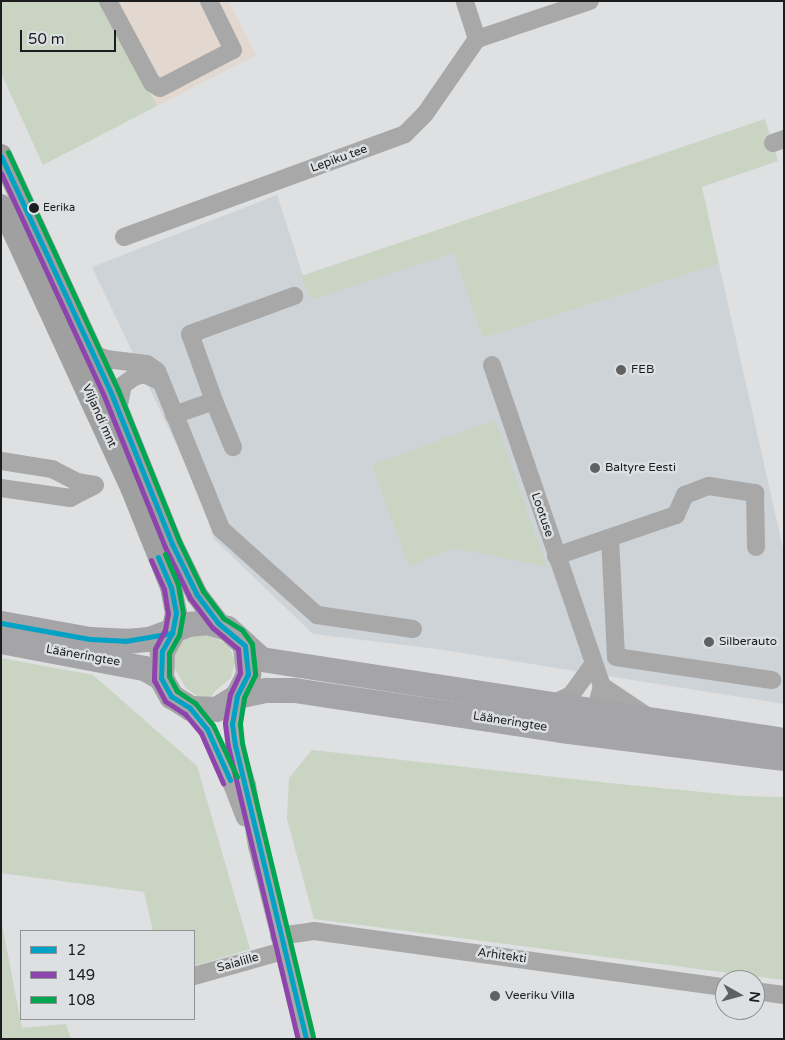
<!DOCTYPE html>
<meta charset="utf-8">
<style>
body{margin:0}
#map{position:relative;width:785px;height:1040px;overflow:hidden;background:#dee0e1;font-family:"Varela Round",sans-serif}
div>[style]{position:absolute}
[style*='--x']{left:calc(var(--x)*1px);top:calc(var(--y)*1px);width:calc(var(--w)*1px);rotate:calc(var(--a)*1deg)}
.built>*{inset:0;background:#ced3d8}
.education>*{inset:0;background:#e2d8d0}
.green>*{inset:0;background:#cad4c3}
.minor>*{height:18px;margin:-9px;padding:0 9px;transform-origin:9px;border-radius:9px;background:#a8a8a8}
.major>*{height:22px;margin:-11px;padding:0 11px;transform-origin:11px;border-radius:11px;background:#a1a0a0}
.highway>*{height:25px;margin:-12.5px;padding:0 12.5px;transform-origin:12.5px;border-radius:12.5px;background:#a5a4a6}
.bus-1>*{height:5px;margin:-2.5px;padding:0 2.5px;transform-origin:2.5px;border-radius:2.5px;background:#01a2c5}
.bus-2>*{height:5px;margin:-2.5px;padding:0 2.5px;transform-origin:2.5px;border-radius:2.5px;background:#8e44ad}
.bus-3>*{height:5px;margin:-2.5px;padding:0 2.5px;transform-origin:2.5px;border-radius:2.5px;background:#00a651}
.dots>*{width:14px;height:14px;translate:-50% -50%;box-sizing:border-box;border:2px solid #dde0e2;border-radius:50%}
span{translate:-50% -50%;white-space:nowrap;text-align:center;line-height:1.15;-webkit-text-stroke:5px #dde0e2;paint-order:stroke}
.bus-label{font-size:11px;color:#1c1d1e}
.left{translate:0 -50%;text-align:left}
.street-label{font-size:12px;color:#1c1d1e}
.poi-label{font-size:12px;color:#1c1d1e}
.frame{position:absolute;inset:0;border:2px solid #1c1d1e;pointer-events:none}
.legend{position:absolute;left:20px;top:930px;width:175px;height:90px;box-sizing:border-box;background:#dde0e2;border:1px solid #909294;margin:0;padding:6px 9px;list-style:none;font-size:15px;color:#1c1d1e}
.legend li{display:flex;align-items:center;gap:10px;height:25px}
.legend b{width:25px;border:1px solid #909294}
.north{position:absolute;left:715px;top:970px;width:50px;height:50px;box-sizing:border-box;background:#dde0e2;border:1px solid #909294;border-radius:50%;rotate:97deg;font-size:14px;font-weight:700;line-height:20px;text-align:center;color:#1c1d1e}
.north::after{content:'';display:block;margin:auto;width:18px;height:22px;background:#606162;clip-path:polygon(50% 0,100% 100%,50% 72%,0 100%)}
.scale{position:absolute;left:20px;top:30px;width:96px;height:22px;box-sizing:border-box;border:2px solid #1c1d1e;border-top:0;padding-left:6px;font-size:15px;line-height:18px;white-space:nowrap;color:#1c1d1e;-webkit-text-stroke:4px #dde0e2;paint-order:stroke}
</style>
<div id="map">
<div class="built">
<div style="clip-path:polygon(277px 195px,311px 300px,455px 252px,483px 338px,719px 264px,784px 553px,784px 704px,437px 649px,313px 634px,214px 539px,195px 484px,92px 267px)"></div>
</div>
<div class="education">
<div style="clip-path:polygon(101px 1px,229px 1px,256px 55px,157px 106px)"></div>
</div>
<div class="green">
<div style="clip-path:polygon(1px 1px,101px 1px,157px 106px,43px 165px,1px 73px)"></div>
<div style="clip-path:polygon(765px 119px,778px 161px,702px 187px,719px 264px,483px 338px,454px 253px,311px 300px,301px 276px)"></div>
<div style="clip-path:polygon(495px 420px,547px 567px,453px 548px,409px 567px,372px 465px)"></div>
<div style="clip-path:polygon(206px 633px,229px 646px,235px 662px,231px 678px,215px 691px,210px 699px,197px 696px,186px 688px,173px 666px,174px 651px,180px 641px)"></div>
<div style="clip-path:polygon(1px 658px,93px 675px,197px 766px,250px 949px,194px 966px,194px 931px,153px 931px,144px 892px,1px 873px)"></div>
<div style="clip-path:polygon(312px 750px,609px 783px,743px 796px,784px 797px,784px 980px,314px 919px,287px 819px,289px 778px)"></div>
<div style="clip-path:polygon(1px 919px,22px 1028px,66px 1024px,71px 1039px,1px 1039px)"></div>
</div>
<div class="minor">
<div style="--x:108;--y:1;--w:93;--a:61.8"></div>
<div style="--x:152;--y:83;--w:9;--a:32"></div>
<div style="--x:160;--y:88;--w:82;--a:-27.5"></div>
<div style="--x:233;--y:50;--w:55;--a:-116.1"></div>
<div style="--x:477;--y:39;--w:119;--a:-18.6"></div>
<div style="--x:773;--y:143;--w:12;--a:-20"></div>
<div style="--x:124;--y:237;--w:299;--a:-20.1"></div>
<div style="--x:405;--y:134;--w:28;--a:-45"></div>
<div style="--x:425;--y:114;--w:91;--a:-55.3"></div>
<div style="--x:477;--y:39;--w:40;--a:-108"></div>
<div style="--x:93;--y:354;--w:14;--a:21"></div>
<div style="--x:106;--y:359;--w:41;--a:7"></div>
<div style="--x:147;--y:364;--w:12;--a:35"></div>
<div style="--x:157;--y:371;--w:170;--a:67.9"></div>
<div style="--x:221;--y:529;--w:129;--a:41.9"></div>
<div style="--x:317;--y:615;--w:97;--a:8.3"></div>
<div style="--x:492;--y:365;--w:339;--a:71.1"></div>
<div style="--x:602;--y:686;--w:27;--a:105"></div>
<div style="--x:595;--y:712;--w:10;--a:143"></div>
<div style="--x:214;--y:401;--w:50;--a:67.6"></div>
<div style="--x:118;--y:410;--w:25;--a:-79"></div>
<div style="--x:123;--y:385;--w:14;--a:-36"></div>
<div style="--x:134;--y:377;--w:10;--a:-17"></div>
<div style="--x:144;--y:374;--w:17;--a:24"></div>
<div style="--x:174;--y:415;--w:42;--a:-19.3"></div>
<div style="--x:214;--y:401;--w:71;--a:-109.7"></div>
<div style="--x:190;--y:334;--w:111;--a:-20.1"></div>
<div style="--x:1;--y:461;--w:52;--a:8.9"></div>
<div style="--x:52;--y:469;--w:29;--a:27"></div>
<div style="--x:78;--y:482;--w:17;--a:10"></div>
<div style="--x:1;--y:488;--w:70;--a:8.2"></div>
<div style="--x:70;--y:498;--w:28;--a:-27"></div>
<div style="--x:610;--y:538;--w:119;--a:87.1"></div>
<div style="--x:616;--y:657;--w:158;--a:8.4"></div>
<div style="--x:556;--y:556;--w:127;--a:-18.9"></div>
<div style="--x:676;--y:515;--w:22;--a:-66"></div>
<div style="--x:685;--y:495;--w:26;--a:-21"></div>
<div style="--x:709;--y:486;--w:47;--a:8.7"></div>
<div style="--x:755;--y:493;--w:54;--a:88.9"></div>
<div style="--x:602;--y:686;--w:50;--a:33.7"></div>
<div style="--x:237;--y:696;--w:28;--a:100"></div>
<div style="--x:232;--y:724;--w:21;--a:82"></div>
<div style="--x:235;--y:745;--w:42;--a:73.3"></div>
<div style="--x:247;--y:785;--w:62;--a:80.7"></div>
<div style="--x:257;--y:846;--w:199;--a:75.8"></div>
<div style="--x:552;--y:704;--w:21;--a:-25"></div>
<div style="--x:571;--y:695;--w:37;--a:-54"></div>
<div style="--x:190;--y:708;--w:27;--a:51"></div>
<div style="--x:207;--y:729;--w:30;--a:63"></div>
<div style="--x:221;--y:756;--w:66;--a:68.8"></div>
<div style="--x:279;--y:936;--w:35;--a:-8"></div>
<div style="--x:314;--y:931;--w:415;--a:7.8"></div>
<div style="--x:194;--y:976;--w:92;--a:-15.7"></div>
<div style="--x:755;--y:991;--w:29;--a:8"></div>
</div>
<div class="major">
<div style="--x:1;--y:155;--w:262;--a:65.2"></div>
<div style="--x:111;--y:393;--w:163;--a:68"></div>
<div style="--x:172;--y:544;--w:57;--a:63.9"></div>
<div style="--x:197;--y:595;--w:35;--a:53"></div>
<div style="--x:1;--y:205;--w:314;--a:65.3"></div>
<div style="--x:132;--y:490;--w:105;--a:68.1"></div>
<div style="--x:171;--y:587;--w:26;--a:79"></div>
<div style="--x:176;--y:613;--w:20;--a:101"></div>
</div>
<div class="highway">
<div style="--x:1;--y:623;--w:90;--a:10.2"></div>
<div style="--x:90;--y:639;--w:35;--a:3"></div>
<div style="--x:125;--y:641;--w:24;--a:-5"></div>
<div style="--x:149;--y:639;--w:43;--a:-20.6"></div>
<div style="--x:189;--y:624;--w:19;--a:-6"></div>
<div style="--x:208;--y:622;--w:20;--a:18"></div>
<div style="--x:227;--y:628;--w:46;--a:42.4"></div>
<div style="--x:261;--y:659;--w:529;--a:8.8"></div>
<div style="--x:172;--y:633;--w:21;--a:119"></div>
<div style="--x:162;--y:651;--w:27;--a:92"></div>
<div style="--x:161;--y:678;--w:21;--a:61"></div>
<div style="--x:171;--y:696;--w:22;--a:32"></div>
<div style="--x:190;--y:708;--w:26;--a:2"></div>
<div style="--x:216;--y:709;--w:25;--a:-32"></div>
<div style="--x:237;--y:696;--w:25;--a:-63"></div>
<div style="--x:248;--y:674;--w:28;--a:-96"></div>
<div style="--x:1;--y:641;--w:146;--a:10.7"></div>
<div style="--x:144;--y:668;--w:20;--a:30"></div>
<div style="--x:237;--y:696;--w:30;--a:-12"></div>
<div style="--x:266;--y:690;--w:28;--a:0"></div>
<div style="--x:294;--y:690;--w:270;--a:8.5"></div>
<div style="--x:561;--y:730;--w:225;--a:7.2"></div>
</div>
<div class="bus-1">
<div style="--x:1;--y:156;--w:261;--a:65.1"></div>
<div style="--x:111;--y:393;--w:163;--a:68"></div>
<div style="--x:172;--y:544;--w:57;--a:63.9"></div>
<div style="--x:197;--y:595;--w:35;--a:53"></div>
<div style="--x:218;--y:623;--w:35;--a:40"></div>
<div style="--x:245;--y:646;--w:28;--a:84"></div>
<div style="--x:248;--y:674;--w:25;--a:117"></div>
<div style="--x:237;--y:696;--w:28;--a:100"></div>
<div style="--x:232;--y:724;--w:21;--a:82"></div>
<div style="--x:235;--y:745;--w:302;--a:76.4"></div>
<div style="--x:158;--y:557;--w:33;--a:67"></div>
<div style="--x:171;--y:587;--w:26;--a:79"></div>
<div style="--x:176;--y:613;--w:20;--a:101"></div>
<div style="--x:172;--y:633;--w:21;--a:119"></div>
<div style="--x:162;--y:651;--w:27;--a:92"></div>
<div style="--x:161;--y:678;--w:21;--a:61"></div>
<div style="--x:171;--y:696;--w:22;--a:32"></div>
<div style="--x:190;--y:708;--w:27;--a:51"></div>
<div style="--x:207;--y:729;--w:56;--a:65.7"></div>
<div style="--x:1;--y:623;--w:90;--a:10.2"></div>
<div style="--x:90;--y:639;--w:35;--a:3"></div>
<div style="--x:125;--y:641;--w:48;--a:-9.7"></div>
</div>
<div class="bus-2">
<div style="--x:1;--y:173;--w:246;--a:65.2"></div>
<div style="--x:104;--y:396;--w:163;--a:68"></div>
<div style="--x:165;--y:547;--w:57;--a:63.9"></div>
<div style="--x:190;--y:598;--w:38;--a:53"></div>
<div style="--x:213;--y:628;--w:33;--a:40"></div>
<div style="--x:238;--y:649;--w:24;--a:85"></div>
<div style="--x:240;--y:673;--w:23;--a:115"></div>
<div style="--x:230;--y:694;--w:29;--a:100"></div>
<div style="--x:225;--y:723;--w:23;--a:83"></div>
<div style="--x:228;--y:746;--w:301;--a:76.6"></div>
<div style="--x:151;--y:560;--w:32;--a:66"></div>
<div style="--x:164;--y:589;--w:24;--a:81"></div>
<div style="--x:168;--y:613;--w:17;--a:100"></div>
<div style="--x:165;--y:630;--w:21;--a:118"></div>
<div style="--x:155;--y:649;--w:31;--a:92"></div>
<div style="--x:154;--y:680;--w:24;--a:62"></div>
<div style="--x:165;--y:701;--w:24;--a:33"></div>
<div style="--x:185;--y:714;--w:25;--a:50"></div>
<div style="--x:201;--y:733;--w:55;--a:66.3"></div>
</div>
<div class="bus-3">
<div style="--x:8;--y:152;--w:262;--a:65.2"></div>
<div style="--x:118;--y:390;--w:163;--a:68"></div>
<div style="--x:179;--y:541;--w:55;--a:64.4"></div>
<div style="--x:203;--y:591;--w:34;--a:53"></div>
<div style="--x:223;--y:618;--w:22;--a:32"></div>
<div style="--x:242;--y:630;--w:17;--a:54"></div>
<div style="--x:252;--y:644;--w:31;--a:84"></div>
<div style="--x:255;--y:675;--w:25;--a:116"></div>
<div style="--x:244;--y:698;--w:26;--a:99"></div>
<div style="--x:240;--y:724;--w:19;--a:84"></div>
<div style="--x:242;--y:743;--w:302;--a:76.4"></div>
<div style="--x:165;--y:554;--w:34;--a:67"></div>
<div style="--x:178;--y:585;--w:28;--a:80"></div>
<div style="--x:183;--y:613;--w:22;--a:100"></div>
<div style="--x:179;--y:635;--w:21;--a:119"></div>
<div style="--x:169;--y:653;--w:23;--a:90"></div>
<div style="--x:169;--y:676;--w:17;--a:62"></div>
<div style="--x:177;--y:691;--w:22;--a:34"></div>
<div style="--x:195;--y:703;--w:28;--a:51"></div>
<div style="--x:213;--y:725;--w:57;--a:65.2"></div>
</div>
<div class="dots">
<div style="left:34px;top:208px;background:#1c1d1e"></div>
<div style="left:621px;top:370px;background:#606162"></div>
<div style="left:595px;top:468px;background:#606162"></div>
<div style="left:709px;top:642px;background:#606162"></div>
<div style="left:495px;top:996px;background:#606162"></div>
</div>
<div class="bus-label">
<span class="left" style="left:43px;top:208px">Eerika</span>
</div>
<div class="street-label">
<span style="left:339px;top:159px;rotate:-20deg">Lepiku tee</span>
<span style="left:99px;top:416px;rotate:66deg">Viljandi mnt</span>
<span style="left:542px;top:515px;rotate:71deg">Lootuse</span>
<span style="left:83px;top:656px;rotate:10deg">Lääneringtee</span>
<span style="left:510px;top:722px;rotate:9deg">Lääneringtee</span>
<span style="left:502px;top:956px;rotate:8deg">Arhitekti</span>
<span style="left:238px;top:963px;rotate:-16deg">Saialille</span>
</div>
<div class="poi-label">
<span class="left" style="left:631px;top:370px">FEB</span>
<span class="left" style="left:605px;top:468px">Baltyre Eesti</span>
<span class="left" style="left:719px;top:642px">Silberauto</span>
<span class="left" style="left:505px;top:996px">Veeriku Villa</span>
</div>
<div class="frame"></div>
<ul class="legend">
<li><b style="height:6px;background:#01a2c5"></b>12</li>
<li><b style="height:6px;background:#8e44ad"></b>149</li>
<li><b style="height:6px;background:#00a651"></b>108</li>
</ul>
<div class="north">N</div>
<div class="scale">50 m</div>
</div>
